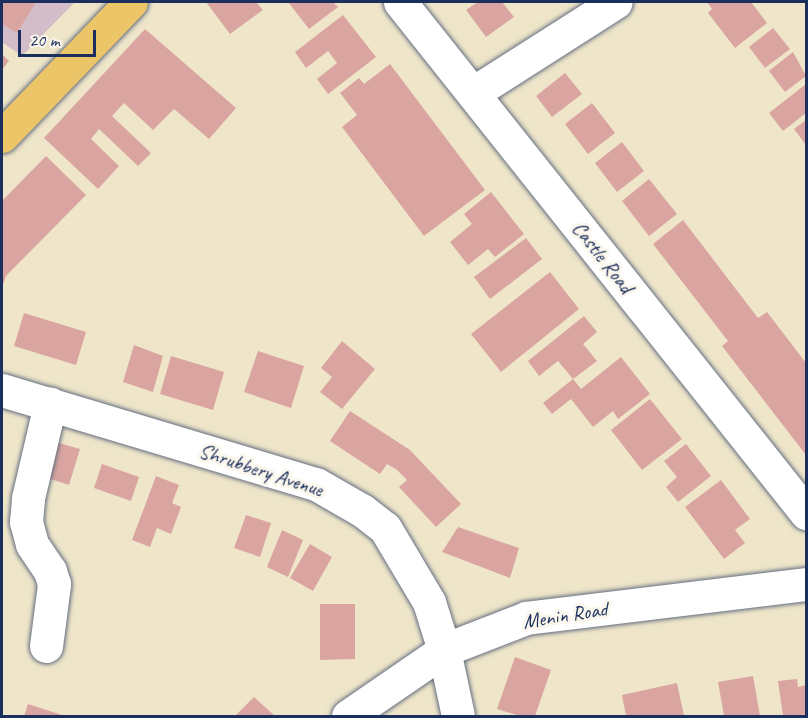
<!DOCTYPE html>
<style>
body{margin:0}
#map{position:relative;width:808px;height:718px;overflow:hidden;background:#efe6c9;font-family:Caveat,sans-serif}
div>[style]{position:absolute}
[style*='--x']{left:calc(var(--x)*1px);top:calc(var(--y)*1px);width:calc(var(--w)*1px);rotate:calc(var(--a)*1deg)}
.industrial>*{inset:0;background:#d2bdc8}
.building>*{inset:0;background:#daa5a0}
.roads{filter:drop-shadow(0 0 2px #656f83) drop-shadow(0 0 2px #656f83)}
.minor>*{height:33px;margin:-16.5px;padding:0 16.5px;transform-origin:16.5px;border-radius:16.5px;background:#fff}
.major>*{height:33px;margin:-16.5px;padding:0 16.5px;transform-origin:16.5px;border-radius:16.5px;background:#edc569}
span{translate:-50% -50%;white-space:nowrap;text-align:center;line-height:1.15;-webkit-text-stroke:6px #fbf7ec;paint-order:stroke}
.street-label{font-size:21px;color:#1b2f5e}
.frame{position:absolute;inset:0;border:3px solid #1b2f5e;pointer-events:none}
.scale{position:absolute;left:18px;top:30px;width:78px;height:27px;box-sizing:border-box;border:3px solid #1b2f5e;border-top:0;padding-left:8px;font-size:18px;line-height:21px;white-space:nowrap;color:#1b2f5e;-webkit-text-stroke:4px #fbf7ec;paint-order:stroke}
</style>
<div id="map">
<div class="industrial">
<div style="clip-path:polygon(2px 2px,75px 2px,22px 56px,2px 42px)"></div>
</div>
<div class="building">
<div style="clip-path:polygon(2px 2px,36px 2px,17px 33px,2px 24px)"></div>
<div style="clip-path:polygon(206px 2px,256px 2px,263px 10px,230px 34px)"></div>
<div style="clip-path:polygon(288px 2px,333px 2px,338px 7px,309px 29px)"></div>
<div style="clip-path:polygon(478px 2px,502px 2px,514px 17px,486px 37px,466px 10px)"></div>
<div style="clip-path:polygon(707px 2px,751px 2px,767px 23px,735px 48px,708px 13px,712px 9px)"></div>
<div style="clip-path:polygon(343px 15px,376px 57px,328px 94px,317px 79px,337px 63px,328px 51px,306px 68px,295px 52px)"></div>
<div style="clip-path:polygon(773px 28px,790px 49px,765px 68px,749px 47px)"></div>
<div style="clip-path:polygon(145px 29px,236px 108px,209px 139px,174px 109px,153px 130px,124px 103px,112px 116px,151px 153px,138px 166px,99px 129px,91px 139px,119px 166px,98px 189px,44px 138px)"></div>
<div style="clip-path:polygon(793px 52px,806px 76px,785px 92px,769px 71px)"></div>
<div style="clip-path:polygon(2px 54px,9px 61px,2px 70px)"></div>
<div style="clip-path:polygon(390px 64px,485px 190px,424px 236px,342px 127px,357px 115px,340px 93px,359px 78px,364px 84px)"></div>
<div style="clip-path:polygon(565px 73px,582px 94px,552px 117px,536px 96px)"></div>
<div style="clip-path:polygon(806px 84px,806px 113px,783px 131px,769px 113px)"></div>
<div style="clip-path:polygon(592px 103px,615px 133px,588px 154px,565px 124px)"></div>
<div style="clip-path:polygon(806px 120px,806px 145px,794px 129px)"></div>
<div style="clip-path:polygon(622px 142px,644px 171px,617px 192px,595px 163px)"></div>
<div style="clip-path:polygon(46px 156px,86px 195px,6px 276px,2px 288px,2px 201px)"></div>
<div style="clip-path:polygon(649px 179px,677px 214px,649px 236px,622px 201px)"></div>
<div style="clip-path:polygon(491px 192px,524px 234px,495px 257px,488px 249px,468px 265px,450px 242px,472px 224px,464px 214px)"></div>
<div style="clip-path:polygon(683px 220px,758px 318px,767px 312px,806px 363px,806px 455px,722px 346px,728px 341px,653px 244px)"></div>
<div style="clip-path:polygon(526px 238px,542px 259px,490px 299px,474px 277px)"></div>
<div style="clip-path:polygon(550px 272px,579px 309px,501px 372px,471px 334px)"></div>
<div style="clip-path:polygon(24px 313px,86px 332px,76px 365px,14px 346px)"></div>
<div style="clip-path:polygon(584px 316px,597px 332px,583px 344px,597px 361px,573px 379px,558px 361px,539px 376px,528px 361px)"></div>
<div style="clip-path:polygon(342px 341px,375px 369px,342px 409px,320px 392px,332px 377px,321px 368px)"></div>
<div style="clip-path:polygon(134px 345px,163px 356px,153px 392px,123px 382px)"></div>
<div style="clip-path:polygon(258px 351px,304px 366px,291px 408px,244px 392px)"></div>
<div style="clip-path:polygon(171px 356px,224px 372px,213px 410px,160px 394px)"></div>
<div style="clip-path:polygon(621px 357px,650px 394px,618px 419px,613px 411px,593px 427px,571px 399px,552px 414px,543px 403px,573px 379px,581px 389px)"></div>
<div style="clip-path:polygon(650px 399px,682px 439px,642px 470px,611px 430px)"></div>
<div style="clip-path:polygon(350px 411px,410px 450px,461px 504px,436px 527px,399px 487px,407px 480px,397px 470px,387px 464px,380px 474px,330px 441px)"></div>
<div style="clip-path:polygon(52px 441px,80px 449px,69px 485px,41px 476px)"></div>
<div style="clip-path:polygon(686px 444px,711px 476px,678px 502px,666px 487px,677px 477px,664px 461px)"></div>
<div style="clip-path:polygon(102px 464px,139px 477px,131px 501px,94px 488px)"></div>
<div style="clip-path:polygon(156px 476px,179px 485px,172px 503px,181px 507px,171px 534px,157px 528px,150px 547px,132px 540px)"></div>
<div style="clip-path:polygon(721px 480px,750px 519px,735px 530px,745px 543px,724px 559px,685px 507px)"></div>
<div style="clip-path:polygon(246px 515px,271px 523px,260px 557px,234px 548px)"></div>
<div style="clip-path:polygon(458px 527px,519px 548px,510px 578px,442px 552px)"></div>
<div style="clip-path:polygon(282px 530px,303px 540px,288px 577px,267px 567px)"></div>
<div style="clip-path:polygon(310px 544px,332px 557px,313px 591px,290px 578px)"></div>
<div style="clip-path:polygon(320px 604px,355px 604px,355px 659px,320px 660px)"></div>
<div style="clip-path:polygon(515px 657px,551px 670px,535px 716px,520px 716px,497px 709px)"></div>
<div style="clip-path:polygon(753px 676px,760px 716px,724px 716px,718px 682px)"></div>
<div style="clip-path:polygon(797px 679px,798px 687px,806px 685px,806px 716px,783px 716px,778px 681px)"></div>
<div style="clip-path:polygon(677px 683px,684px 716px,626px 716px,622px 695px)"></div>
<div style="clip-path:polygon(254px 697px,275px 716px,235px 716px)"></div>
<div style="clip-path:polygon(28px 704px,65px 716px,24px 716px)"></div>
</div>
<div class="roads">
<div class="minor">
<div style="--x:400;--y:2;--w:653;--a:51.53"></div>
<div style="--x:473;--y:93;--w:169;--a:-32.5"></div>
<div style="--x:2;--y:390;--w:328;--a:16.7"></div>
<div style="--x:316;--y:484;--w:54;--a:29.9"></div>
<div style="--x:363;--y:511;--w:28;--a:38"></div>
<div style="--x:385;--y:528;--w:86;--a:59.3"></div>
<div style="--x:429;--y:602;--w:50;--a:72.6"></div>
<div style="--x:444;--y:650;--w:67;--a:78"></div>
<div style="--x:46;--y:646;--w:63;--a:-82.6"></div>
<div style="--x:54;--y:584;--w:14;--a:-107"></div>
<div style="--x:50;--y:571;--w:32;--a:-124"></div>
<div style="--x:32;--y:544;--w:23;--a:-105"></div>
<div style="--x:26;--y:522;--w:24;--a:-85"></div>
<div style="--x:28;--y:498;--w:97;--a:-76.8"></div>
<div style="--x:348;--y:716;--w:116;--a:-34.5"></div>
<div style="--x:444;--y:650;--w:88;--a:-21.3"></div>
<div style="--x:526;--y:618;--w:282;--a:-6.9"></div>
</div>
<div class="major">
<div style="--x:2;--y:136;--w:186;--a:-46.1"></div>
</div>
</div>
<div class="street-label">
<span style="left:603px;top:257px;rotate:52deg">Castle Road</span>
<span style="left:261px;top:470px;rotate:18deg">Shrubbery Avenue</span>
<span style="left:565px;top:615px;rotate:-9deg">Menin Road</span>
</div>
<div class="frame"></div>
<div class="scale">20 m</div>
</div>
